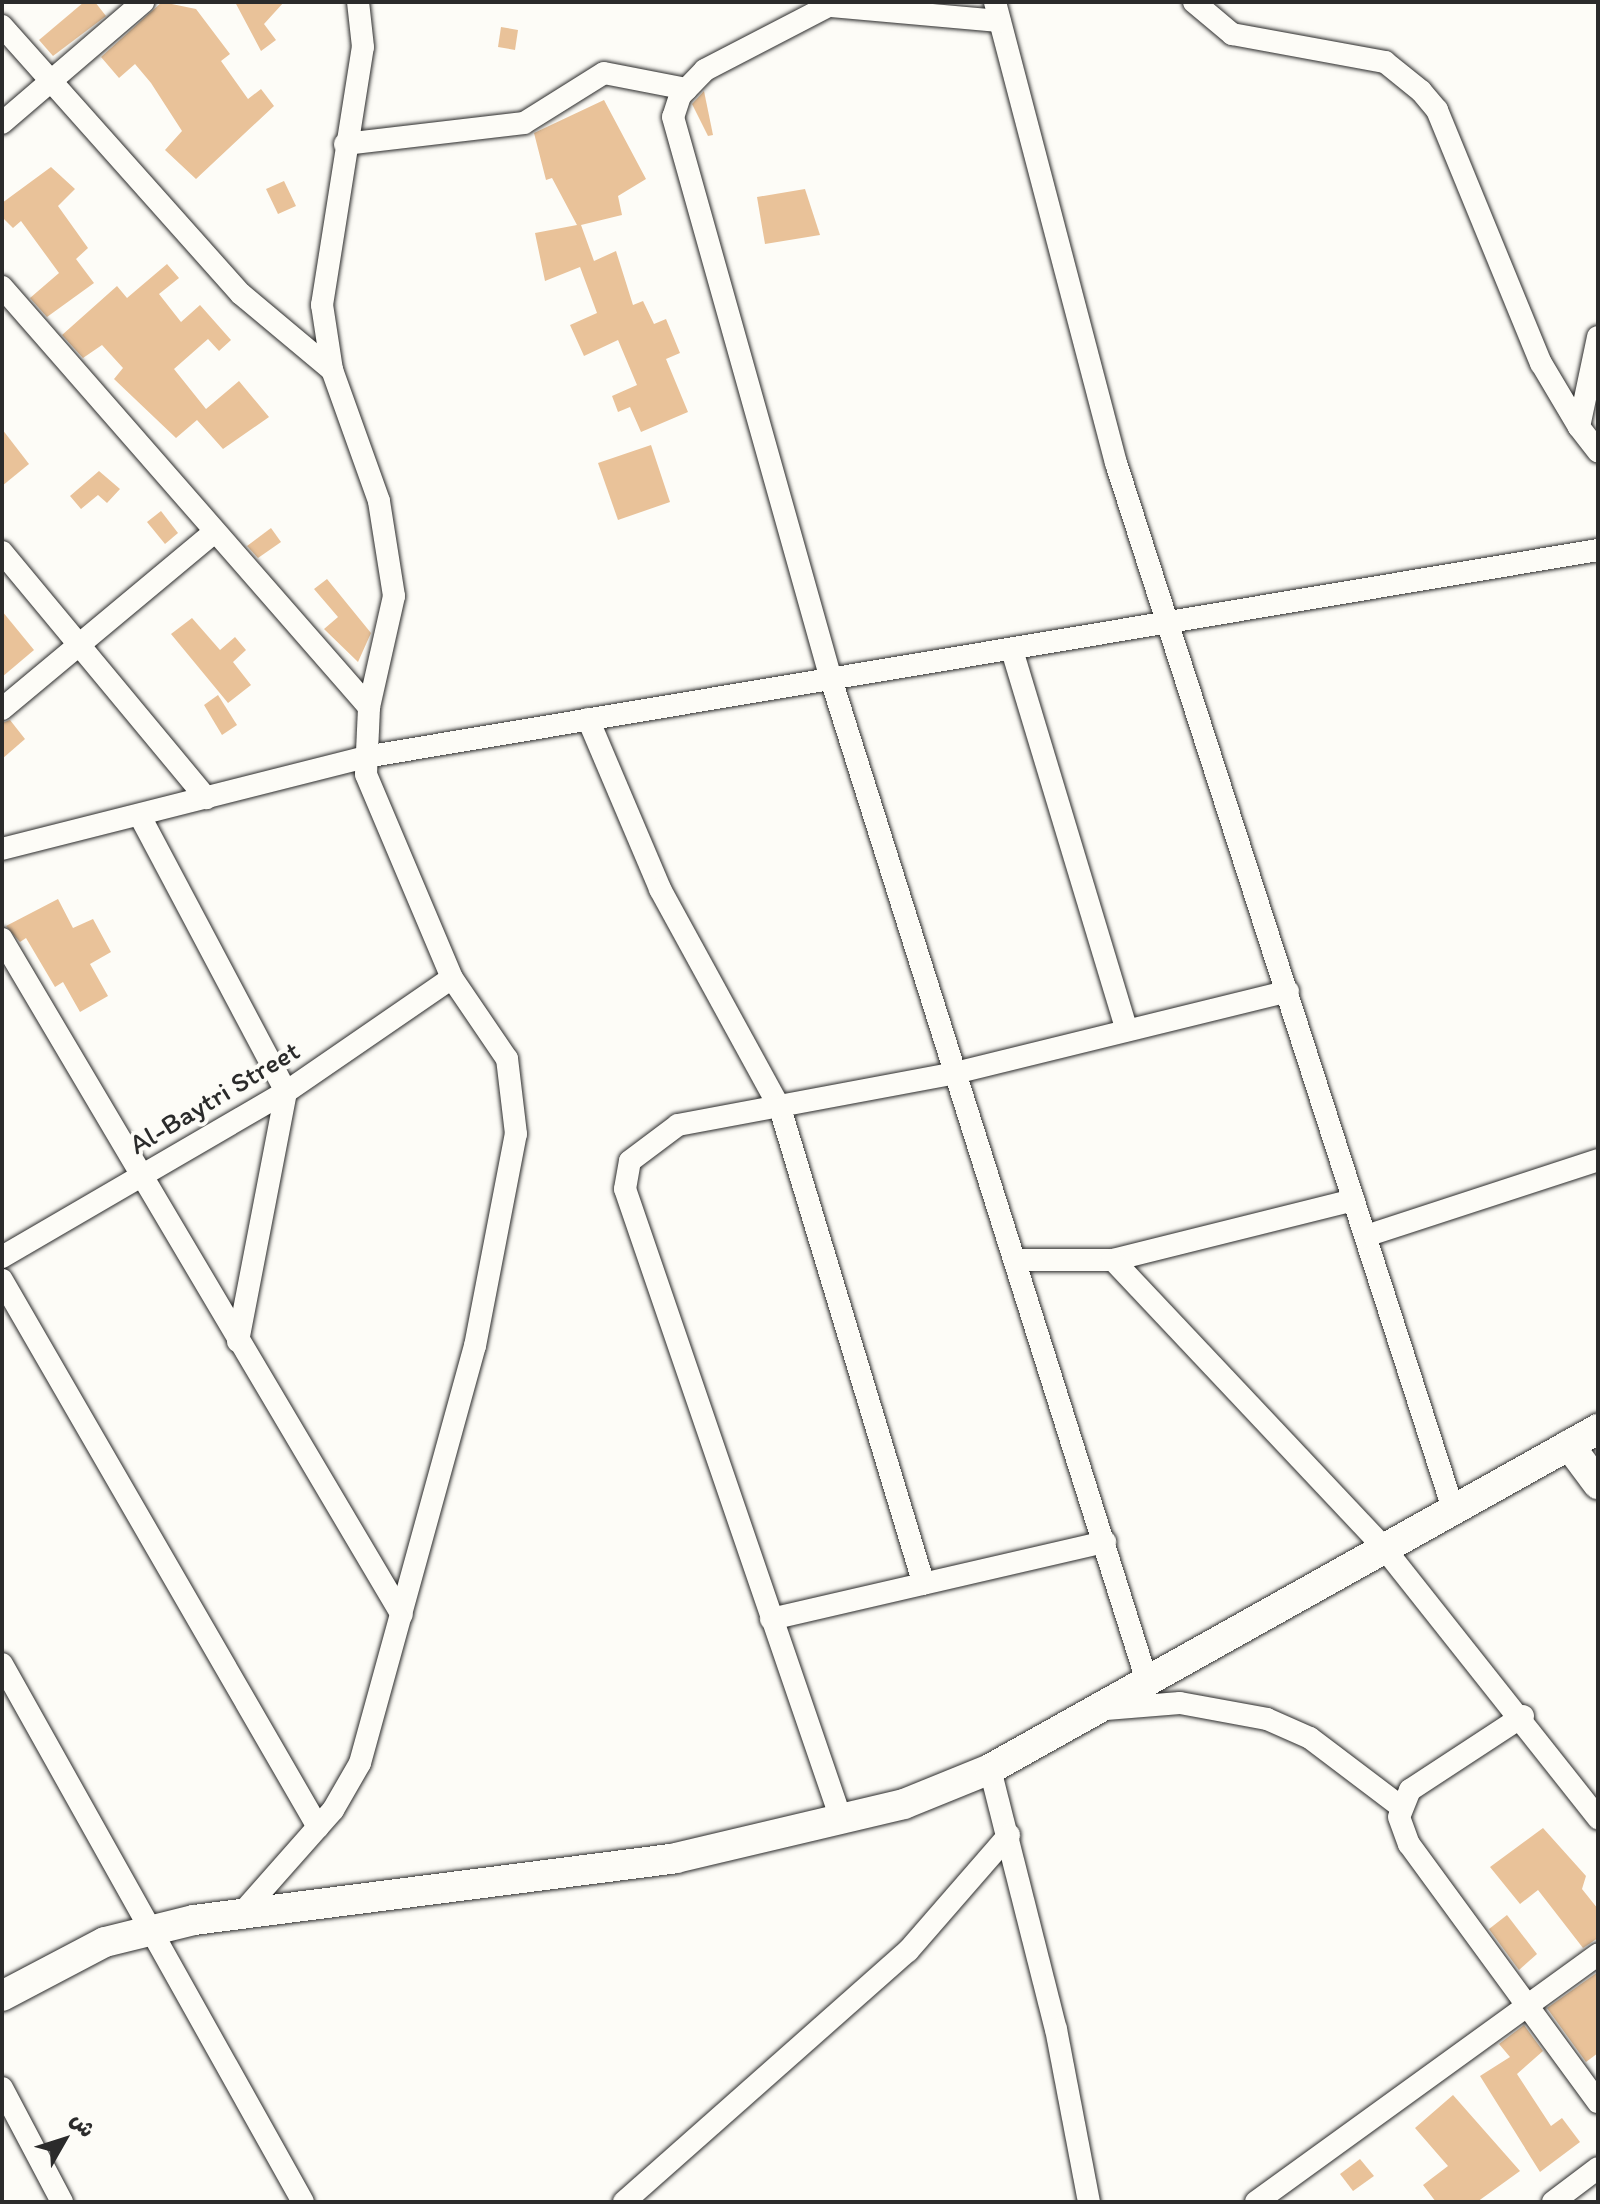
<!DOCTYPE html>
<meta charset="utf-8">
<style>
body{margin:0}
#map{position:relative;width:1600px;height:2204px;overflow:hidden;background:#fdfcf7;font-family:Itim,"Playpen Sans Arabic",sans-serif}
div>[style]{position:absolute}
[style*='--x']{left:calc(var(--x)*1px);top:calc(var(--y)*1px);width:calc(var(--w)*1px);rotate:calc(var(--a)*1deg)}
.building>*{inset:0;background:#e9c299}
.roads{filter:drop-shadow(0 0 2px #2b2b2b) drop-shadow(0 0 2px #2b2b2b)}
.street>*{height:22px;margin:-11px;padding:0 11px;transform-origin:11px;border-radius:11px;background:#fdfcf7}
.secondary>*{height:30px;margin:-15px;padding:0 15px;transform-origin:15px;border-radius:15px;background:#fdfcf7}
span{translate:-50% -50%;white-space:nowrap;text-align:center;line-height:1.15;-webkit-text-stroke:8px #fdfcf7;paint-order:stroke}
.street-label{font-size:28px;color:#2b2b2b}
.frame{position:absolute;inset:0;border:4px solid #2b2b2b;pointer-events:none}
.north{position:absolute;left:24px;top:2100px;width:80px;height:80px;-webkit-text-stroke:6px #fdfcf7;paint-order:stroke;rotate:51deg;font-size:22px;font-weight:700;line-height:32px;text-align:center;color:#2b2b2b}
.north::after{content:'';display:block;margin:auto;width:28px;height:36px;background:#2b2b2b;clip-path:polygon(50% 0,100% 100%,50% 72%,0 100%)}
</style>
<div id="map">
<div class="building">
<div style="clip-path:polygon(84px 2px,95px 2px,106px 16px,53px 56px,39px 40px)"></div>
<div style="clip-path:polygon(162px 2px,196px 9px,230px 54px,221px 61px,248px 99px,261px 89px,274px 106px,196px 179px,165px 150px,182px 131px,151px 83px,135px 64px,119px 78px,101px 57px)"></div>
<div style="clip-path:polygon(235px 2px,284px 2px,264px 24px,276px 40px,261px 51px)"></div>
<div style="clip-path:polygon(501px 27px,518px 30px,515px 50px,498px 47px)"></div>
<div style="clip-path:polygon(704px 91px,713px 135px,708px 136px,692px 104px)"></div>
<div style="clip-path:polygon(604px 100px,646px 179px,618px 196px,622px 215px,581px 225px,594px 261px,616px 251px,633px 305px,643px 301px,654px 324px,666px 319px,680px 353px,666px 359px,688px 412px,641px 432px,630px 407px,618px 412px,612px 396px,637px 385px,618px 340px,584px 356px,570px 325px,597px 313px,580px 267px,545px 281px,535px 233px,577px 225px,552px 178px,546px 180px,534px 133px)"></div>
<div style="clip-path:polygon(51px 167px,75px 189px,58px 206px,88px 248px,76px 259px,94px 283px,47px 317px,30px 298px,59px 273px,21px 221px,13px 228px,2px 217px,2px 203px)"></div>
<div style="clip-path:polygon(284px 181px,296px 206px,278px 214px,266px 189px)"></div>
<div style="clip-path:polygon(805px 189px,820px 235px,765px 244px,757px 197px)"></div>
<div style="clip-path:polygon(167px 264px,179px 278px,159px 294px,181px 322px,200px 305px,231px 340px,219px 351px,208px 339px,174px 369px,206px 409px,239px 381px,269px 417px,223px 449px,197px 420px,176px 438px,114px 379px,123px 368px,102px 345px,83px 358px,62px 335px,117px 286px,127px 298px)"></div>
<div style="clip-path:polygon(2px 429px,29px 464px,2px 486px)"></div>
<div style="clip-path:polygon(651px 445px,670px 502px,618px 520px,598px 463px)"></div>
<div style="clip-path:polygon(99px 471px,120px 489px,107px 503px,98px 495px,81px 509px,70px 496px)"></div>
<div style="clip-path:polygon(161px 511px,178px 533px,165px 544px,147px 522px)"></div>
<div style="clip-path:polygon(271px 528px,281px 542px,258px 558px,247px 546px)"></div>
<div style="clip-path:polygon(327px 579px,371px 633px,358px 662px,324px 629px,338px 617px,314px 589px)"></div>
<div style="clip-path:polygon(2px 611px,34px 650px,2px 677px)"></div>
<div style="clip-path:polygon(192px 618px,220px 650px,235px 637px,246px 650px,233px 662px,251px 685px,228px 703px,171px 634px)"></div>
<div style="clip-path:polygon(218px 695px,237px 725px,222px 735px,204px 705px)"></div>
<div style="clip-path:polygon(10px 720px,25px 739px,2px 759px,2px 723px)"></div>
<div style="clip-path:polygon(58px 899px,73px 928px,93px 919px,111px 952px,90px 964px,108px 996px,80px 1012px,63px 982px,55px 987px,26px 938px,20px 942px,6px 926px)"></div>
<div style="clip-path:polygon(1543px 1828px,1586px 1876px,1582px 1889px,1598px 1909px,1598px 1938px,1583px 1948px,1538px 1890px,1520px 1904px,1490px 1867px)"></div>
<div style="clip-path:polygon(1507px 1915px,1537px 1954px,1519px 1970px,1489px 1929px)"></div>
<div style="clip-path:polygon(1598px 1972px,1598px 2053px,1586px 2062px,1547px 2008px)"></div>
<div style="clip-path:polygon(1524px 2025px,1543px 2051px,1517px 2074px,1551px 2126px,1562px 2118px,1580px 2142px,1540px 2172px,1480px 2076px,1510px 2057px,1499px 2044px)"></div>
<div style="clip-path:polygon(1453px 2095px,1520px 2171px,1477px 2202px,1436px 2202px,1423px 2185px,1448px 2166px,1415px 2128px)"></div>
<div style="clip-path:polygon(1360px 2159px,1374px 2176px,1353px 2191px,1340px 2174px)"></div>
</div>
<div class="roads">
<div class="street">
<div style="--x:836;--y:2;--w:148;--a:152.6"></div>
<div style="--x:705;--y:70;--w:36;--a:134"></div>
<div style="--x:680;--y:96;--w:22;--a:108"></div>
<div style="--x:673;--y:117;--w:584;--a:74.3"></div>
<div style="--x:831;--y:679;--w:1047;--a:72.5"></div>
<div style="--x:995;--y:2;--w:477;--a:75.3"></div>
<div style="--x:1116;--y:463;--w:1099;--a:72.14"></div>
<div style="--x:1194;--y:2;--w:50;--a:40.1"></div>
<div style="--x:1232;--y:34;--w:156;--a:10.4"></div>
<div style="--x:1385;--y:62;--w:46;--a:38.9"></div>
<div style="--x:1421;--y:91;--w:25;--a:50"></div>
<div style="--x:1437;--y:110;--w:274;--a:67.7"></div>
<div style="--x:1541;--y:363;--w:74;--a:59.3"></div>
<div style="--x:831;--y:6;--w:169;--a:5.1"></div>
<div style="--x:2;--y:26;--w:359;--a:48.3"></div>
<div style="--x:241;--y:294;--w:119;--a:39.9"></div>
<div style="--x:2;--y:123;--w:186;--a:-40.6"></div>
<div style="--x:345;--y:144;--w:180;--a:-6.7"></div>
<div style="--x:524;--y:123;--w:94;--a:-32"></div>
<div style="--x:604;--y:73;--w:84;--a:11"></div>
<div style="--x:2;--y:287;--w:558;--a:48.85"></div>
<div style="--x:1598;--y:337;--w:92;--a:101.9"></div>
<div style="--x:1579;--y:427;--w:31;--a:52"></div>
<div style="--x:2;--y:552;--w:320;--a:50.3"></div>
<div style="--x:1012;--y:650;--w:397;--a:73.2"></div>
<div style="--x:2;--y:709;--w:273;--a:-39.8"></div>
<div style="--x:588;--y:719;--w:185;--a:67"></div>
<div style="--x:660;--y:889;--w:250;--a:61.3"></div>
<div style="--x:780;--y:1108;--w:497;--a:73.2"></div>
<div style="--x:140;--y:816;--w:312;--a:62.1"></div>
<div style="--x:286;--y:1092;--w:254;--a:100.9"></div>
<div style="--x:2;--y:849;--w:374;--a:-14.2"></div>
<div style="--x:365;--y:757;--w:1250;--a:-9.53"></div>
<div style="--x:2;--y:939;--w:785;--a:59.39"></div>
<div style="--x:1366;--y:1236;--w:244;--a:-18.1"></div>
<div style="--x:2;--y:1257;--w:328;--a:-30.2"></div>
<div style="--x:286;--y:1092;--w:201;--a:-34.5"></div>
<div style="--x:1019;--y:1260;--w:94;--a:0"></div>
<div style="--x:1113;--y:1260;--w:248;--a:-14"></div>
<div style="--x:1113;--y:1260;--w:395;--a:46.7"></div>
<div style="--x:1384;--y:1548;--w:345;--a:51.6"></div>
<div style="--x:2;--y:1280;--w:632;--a:59.99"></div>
<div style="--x:771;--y:1619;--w:343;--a:-13"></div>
<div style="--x:2;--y:1664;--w:616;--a:60.77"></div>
<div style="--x:1106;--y:1709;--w:74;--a:-4.6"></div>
<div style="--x:1180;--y:1703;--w:88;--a:10.4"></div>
<div style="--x:1267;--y:1719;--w:47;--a:23.8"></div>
<div style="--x:1310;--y:1738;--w:113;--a:37.1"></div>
<div style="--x:1523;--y:1716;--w:135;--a:146.8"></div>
<div style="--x:1410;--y:1790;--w:29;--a:112"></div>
<div style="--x:1399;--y:1817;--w:29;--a:70"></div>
<div style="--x:1409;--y:1844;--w:320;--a:53.8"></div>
<div style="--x:990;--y:1769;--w:268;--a:75.8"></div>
<div style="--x:1056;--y:2029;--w:176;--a:79.2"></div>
<div style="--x:842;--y:1822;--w:669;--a:-108.92"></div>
<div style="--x:625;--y:1189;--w:28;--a:-80"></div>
<div style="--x:630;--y:1161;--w:60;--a:-36.9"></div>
<div style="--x:678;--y:1125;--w:278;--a:-10.6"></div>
<div style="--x:951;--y:1074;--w:347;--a:-13.8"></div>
<div style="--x:241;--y:1914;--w:139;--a:-48.5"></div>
<div style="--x:333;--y:1810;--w:54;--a:-60.1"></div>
<div style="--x:360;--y:1763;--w:433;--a:-74.6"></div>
<div style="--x:475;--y:1346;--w:216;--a:-79.1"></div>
<div style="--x:516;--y:1134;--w:76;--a:-96.8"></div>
<div style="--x:507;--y:1059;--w:98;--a:-124.2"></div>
<div style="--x:452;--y:978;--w:221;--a:-112.9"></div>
<div style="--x:366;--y:774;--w:67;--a:-87.4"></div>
<div style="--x:369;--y:707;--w:114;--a:-77.3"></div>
<div style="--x:394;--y:596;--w:96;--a:-99"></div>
<div style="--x:379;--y:501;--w:139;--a:-109.7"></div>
<div style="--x:332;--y:370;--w:66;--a:-98.7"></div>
<div style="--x:322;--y:305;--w:261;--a:-81"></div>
<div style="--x:363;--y:47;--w:45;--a:-96.3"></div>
<div style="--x:2;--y:2088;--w:129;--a:62.2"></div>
<div style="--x:624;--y:2202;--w:379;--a:-41.5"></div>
<div style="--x:908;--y:1951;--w:154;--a:-49"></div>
<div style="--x:1256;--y:2202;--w:422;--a:-35.9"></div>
<div style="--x:1553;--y:2202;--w:56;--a:-37.1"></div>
</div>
<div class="secondary">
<div style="--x:1569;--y:1445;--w:49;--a:53.4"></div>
<div style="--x:2;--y:1996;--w:116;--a:-27.7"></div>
<div style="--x:105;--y:1942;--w:92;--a:-13.9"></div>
<div style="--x:194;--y:1920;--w:486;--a:-7.3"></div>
<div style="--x:676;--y:1858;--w:234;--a:-13.3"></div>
<div style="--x:904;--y:1804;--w:93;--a:-22.1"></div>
<div style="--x:990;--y:1769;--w:697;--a:-29.21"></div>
</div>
</div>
<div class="street-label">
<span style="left:214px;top:1097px;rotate:-31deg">Al-Baytri Street</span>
</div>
<div class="frame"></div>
<div class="north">ش</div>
</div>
